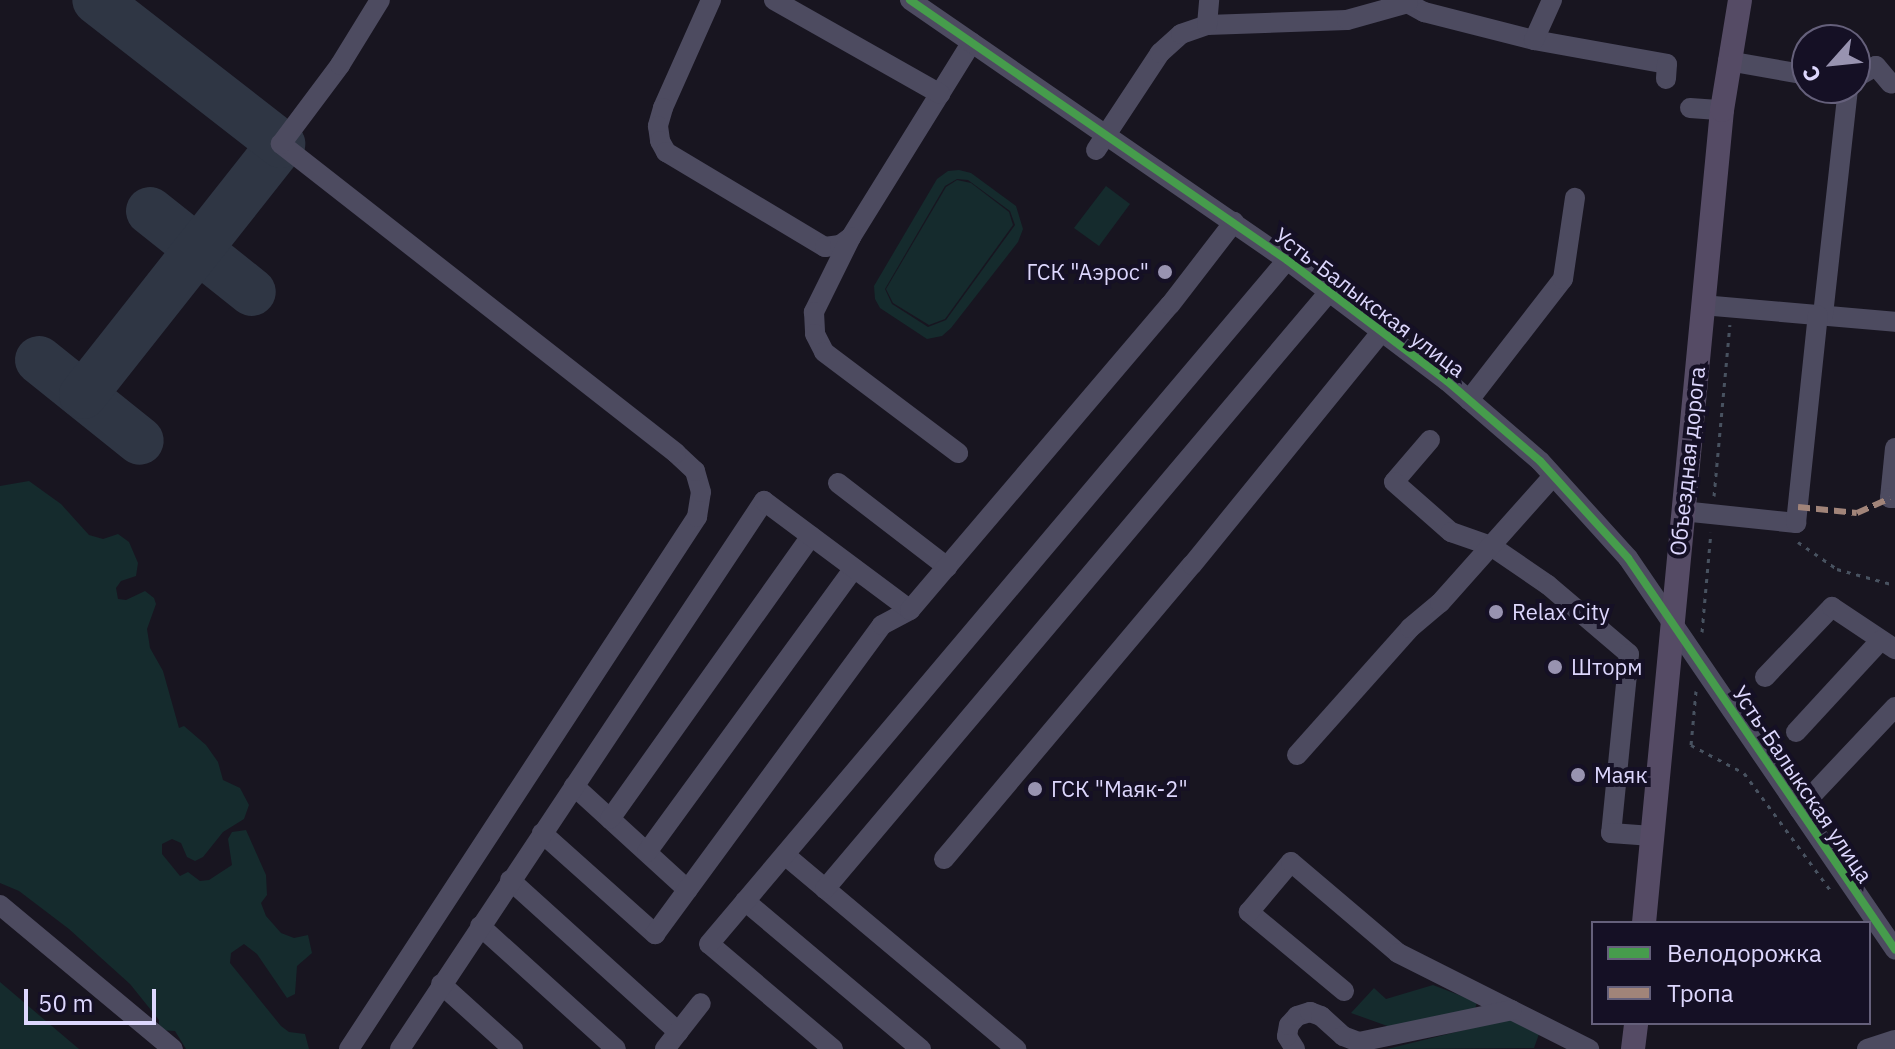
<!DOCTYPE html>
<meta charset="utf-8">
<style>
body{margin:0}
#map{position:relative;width:1895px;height:1049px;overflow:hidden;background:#181520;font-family:"IBM Plex Sans",sans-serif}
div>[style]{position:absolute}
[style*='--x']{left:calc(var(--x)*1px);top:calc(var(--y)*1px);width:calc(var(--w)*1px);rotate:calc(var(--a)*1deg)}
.green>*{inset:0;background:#152b2d}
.taxiway>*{height:48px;margin:-24px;padding:0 24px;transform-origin:24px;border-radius:24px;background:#2f3644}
.path>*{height:3px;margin-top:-1.5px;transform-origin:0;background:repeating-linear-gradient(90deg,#485260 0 4px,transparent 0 10px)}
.minor>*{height:20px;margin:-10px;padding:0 10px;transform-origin:10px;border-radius:10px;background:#4d4b60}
.major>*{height:24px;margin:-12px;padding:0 12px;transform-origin:12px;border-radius:12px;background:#554b65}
.quiet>*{height:6px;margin-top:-3px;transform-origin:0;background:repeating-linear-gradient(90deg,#a18479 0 12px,transparent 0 18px)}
.cycleway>*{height:8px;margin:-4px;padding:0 4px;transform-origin:4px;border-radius:4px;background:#469c4c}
.dots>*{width:22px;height:22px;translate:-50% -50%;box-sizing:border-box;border:4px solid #151025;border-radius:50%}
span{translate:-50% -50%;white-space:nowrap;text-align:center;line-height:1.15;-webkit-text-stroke:8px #151025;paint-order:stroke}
.poi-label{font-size:22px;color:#ddd7fd}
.right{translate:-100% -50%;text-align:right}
.left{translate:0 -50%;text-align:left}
.street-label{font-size:22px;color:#ddd7fd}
.legend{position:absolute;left:1591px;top:921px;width:280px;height:104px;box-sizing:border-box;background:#151025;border:2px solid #65607b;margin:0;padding:10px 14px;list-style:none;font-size:24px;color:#ddd7fd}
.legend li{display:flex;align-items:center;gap:16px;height:40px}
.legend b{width:40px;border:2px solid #65607b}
.north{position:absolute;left:1791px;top:24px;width:80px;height:80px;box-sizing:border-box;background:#151025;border:2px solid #65607b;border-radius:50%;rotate:243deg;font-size:22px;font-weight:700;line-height:32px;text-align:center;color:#ddd7fd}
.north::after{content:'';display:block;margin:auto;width:28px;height:36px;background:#9893b0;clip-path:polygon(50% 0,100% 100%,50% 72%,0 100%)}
.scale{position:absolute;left:24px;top:989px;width:132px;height:36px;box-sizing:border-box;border:4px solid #ddd7fd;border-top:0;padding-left:10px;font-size:24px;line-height:28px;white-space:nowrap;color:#ddd7fd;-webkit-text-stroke:6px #151025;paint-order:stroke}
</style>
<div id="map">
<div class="green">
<div style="clip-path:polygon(evenodd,959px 170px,971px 173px,1016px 206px,1023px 229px,1018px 242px,951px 328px,942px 336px,927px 339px,880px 308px,875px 299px,874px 286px,937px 179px,948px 171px,959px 170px,957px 179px,968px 180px,1010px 211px,1015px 225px,946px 320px,928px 327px,892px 304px,885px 289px,945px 186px,957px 179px)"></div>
<div style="clip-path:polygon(957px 180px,971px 183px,1009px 212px,1013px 225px,945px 319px,929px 325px,893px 303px,886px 289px,946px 187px)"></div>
<div style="clip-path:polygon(1106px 186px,1130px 204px,1099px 246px,1074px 228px)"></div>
<div style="clip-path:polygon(29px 481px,61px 504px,89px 535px,103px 539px,118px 534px,129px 542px,138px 563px,136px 576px,121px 581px,116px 588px,118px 599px,126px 600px,145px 591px,154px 598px,156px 604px,147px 629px,150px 648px,163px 671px,179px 728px,184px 726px,206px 745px,218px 762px,223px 780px,240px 788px,249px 805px,244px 819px,223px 832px,203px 857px,195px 861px,187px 857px,181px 843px,172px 839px,162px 844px,162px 854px,180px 876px,188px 872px,200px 881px,209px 880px,232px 865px,228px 839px,232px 832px,246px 830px,266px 875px,267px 895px,261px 903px,266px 916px,281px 933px,294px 938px,308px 935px,312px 953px,297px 966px,295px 994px,287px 998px,257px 954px,244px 944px,231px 953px,230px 963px,281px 1026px,289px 1032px,305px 1034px,309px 1049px,186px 1049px,175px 1031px,159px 1030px,159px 1020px,130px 984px,69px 929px,19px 891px,0 883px,0 486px)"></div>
<div style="clip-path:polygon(0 982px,79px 1049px,0 1049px)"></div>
<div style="clip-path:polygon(1433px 985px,1477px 1002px,1475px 1009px,1393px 1028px,1351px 1013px,1374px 988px,1386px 999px)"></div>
<div style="clip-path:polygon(1509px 1019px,1539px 1034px,1534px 1048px,1387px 1049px)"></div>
</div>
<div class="taxiway">
<div style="--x:150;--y:211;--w:130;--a:38.5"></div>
<div style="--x:39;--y:360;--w:129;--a:38.7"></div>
<div style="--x:83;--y:395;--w:320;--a:-51.7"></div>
<div style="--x:281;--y:144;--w:234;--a:-142.1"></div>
</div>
<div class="path">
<div style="--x:1714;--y:496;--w:172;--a:-84.7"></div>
<div style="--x:1798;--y:542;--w:47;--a:34.7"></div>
<div style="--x:1837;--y:569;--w:60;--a:15.4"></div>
<div style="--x:1702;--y:632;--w:100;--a:-84.9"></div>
<div style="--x:1696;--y:691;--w:54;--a:95.3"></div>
<div style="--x:1691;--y:745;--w:60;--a:27.8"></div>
<div style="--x:1744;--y:773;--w:147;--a:53.6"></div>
</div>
<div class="minor">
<div style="--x:711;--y:0;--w:118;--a:114"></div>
<div style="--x:663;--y:108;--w:19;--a:106"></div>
<div style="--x:658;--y:126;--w:15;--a:82"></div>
<div style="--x:660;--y:141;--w:13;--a:61"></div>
<div style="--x:666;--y:152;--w:185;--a:30.9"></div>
<div style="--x:825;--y:247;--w:15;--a:-8"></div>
<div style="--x:840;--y:245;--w:14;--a:-36"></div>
<div style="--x:851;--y:237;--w:229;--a:-58.2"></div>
<div style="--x:774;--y:0;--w:191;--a:29.5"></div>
<div style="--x:910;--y:0;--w:458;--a:34.6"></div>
<div style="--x:1287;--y:260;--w:201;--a:37.1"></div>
<div style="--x:1447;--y:381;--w:123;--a:40.7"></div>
<div style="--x:1540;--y:461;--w:131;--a:47.8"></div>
<div style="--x:1628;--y:558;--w:474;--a:55.7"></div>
<div style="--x:1402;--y:0;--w:25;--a:29"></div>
<div style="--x:1424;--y:12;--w:114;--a:14.3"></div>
<div style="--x:1534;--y:40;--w:135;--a:10.2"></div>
<div style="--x:1667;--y:64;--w:15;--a:94"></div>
<div style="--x:1207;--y:25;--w:140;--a:-2"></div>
<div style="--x:1347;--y:20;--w:63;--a:-15.6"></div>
<div style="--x:1534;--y:40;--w:44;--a:-65.8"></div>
<div style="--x:1728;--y:61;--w:80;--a:10"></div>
<div style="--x:1855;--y:78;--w:24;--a:-30"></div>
<div style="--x:1876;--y:66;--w:23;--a:50"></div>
<div style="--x:1690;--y:108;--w:32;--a:4"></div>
<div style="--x:1096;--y:150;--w:116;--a:-56.6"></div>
<div style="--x:1160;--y:53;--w:28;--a:-42"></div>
<div style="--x:1181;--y:34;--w:28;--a:-19"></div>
<div style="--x:1207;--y:25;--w:25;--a:-85"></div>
<div style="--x:851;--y:237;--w:84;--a:116.3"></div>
<div style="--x:814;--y:312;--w:22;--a:87"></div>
<div style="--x:815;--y:334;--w:20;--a:63"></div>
<div style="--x:824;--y:352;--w:168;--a:37"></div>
<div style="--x:1702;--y:305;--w:194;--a:5"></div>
<div style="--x:1823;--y:315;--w:228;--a:-83.7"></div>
<div style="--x:1469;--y:400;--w:153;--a:-52.2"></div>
<div style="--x:1563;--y:279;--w:82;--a:-81.6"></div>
<div style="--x:1430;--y:440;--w:55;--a:130.6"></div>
<div style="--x:1394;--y:482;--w:76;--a:41.3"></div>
<div style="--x:1451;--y:532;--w:42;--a:19.3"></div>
<div style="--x:1491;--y:546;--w:69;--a:34.4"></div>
<div style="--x:1548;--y:585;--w:106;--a:40.4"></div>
<div style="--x:1629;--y:654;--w:180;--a:95.7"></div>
<div style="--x:1611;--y:833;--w:41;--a:4.2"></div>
<div style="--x:1895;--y:448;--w:50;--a:95.7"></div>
<div style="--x:1890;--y:498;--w:5;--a:0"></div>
<div style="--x:838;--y:483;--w:138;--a:37.6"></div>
<div style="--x:1682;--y:511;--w:115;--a:6"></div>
<div style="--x:1796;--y:523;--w:209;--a:-84"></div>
<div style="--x:1765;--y:677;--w:97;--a:-46.3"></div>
<div style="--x:1832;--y:607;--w:76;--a:33.7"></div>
<div style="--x:1796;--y:732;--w:125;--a:-47.3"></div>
<div style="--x:1297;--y:755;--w:170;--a:-48.3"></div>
<div style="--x:1410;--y:628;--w:39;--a:-40"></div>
<div style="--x:1440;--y:603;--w:170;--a:-48.3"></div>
<div style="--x:574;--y:786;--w:154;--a:42.4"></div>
<div style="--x:1799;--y:809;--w:140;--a:-46.7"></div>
<div style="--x:610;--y:819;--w:347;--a:-54.6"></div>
<div style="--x:542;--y:833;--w:152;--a:41.8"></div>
<div style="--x:655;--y:934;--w:383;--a:-53.7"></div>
<div style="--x:882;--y:625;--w:32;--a:-28"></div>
<div style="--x:647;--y:852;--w:351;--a:-53.9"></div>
<div style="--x:785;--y:855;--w:302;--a:40"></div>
<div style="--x:944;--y:859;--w:385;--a:-49.9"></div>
<div style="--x:1192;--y:565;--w:301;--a:-50.9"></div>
<div style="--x:510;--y:880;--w:227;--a:42.1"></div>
<div style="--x:825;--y:889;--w:781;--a:-49.83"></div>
<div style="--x:745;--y:901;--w:230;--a:40.1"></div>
<div style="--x:0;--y:905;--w:225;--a:39.8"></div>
<div style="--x:480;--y:926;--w:183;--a:42.1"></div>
<div style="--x:441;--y:984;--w:97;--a:42.1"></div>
<div style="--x:1344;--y:991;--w:124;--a:-140.3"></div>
<div style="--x:1249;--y:912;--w:65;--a:-50"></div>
<div style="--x:1291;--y:862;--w:140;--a:40.4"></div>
<div style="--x:1398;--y:953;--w:214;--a:26.7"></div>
<div style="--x:349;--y:1049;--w:636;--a:-56.81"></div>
<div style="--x:697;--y:517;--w:25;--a:-81"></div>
<div style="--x:701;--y:492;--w:22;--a:-106"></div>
<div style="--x:695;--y:471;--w:26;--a:-137"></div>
<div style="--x:676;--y:453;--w:502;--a:-141.96"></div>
<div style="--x:281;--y:144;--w:99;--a:-53.2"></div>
<div style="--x:340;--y:65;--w:76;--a:-58.4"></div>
<div style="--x:400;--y:1049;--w:658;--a:-56.41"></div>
<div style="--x:764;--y:501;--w:182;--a:36.7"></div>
<div style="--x:910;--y:610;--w:401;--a:-49.6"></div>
<div style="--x:1170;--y:305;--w:105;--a:-52.4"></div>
<div style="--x:665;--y:1049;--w:58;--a:-52"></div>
<div style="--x:833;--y:1049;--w:162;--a:-139.7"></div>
<div style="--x:709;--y:944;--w:896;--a:-49.8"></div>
<div style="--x:1295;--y:1049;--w:15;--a:-122"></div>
<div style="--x:1287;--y:1036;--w:11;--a:-80"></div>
<div style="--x:1289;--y:1025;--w:12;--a:-48"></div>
<div style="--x:1297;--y:1016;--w:14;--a:-17"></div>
<div style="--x:1310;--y:1012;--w:12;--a:20"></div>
<div style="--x:1321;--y:1016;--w:30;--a:42"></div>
<div style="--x:1343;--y:1036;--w:17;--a:21"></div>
<div style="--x:1359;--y:1042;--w:156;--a:-11.8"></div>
<div style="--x:1867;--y:1049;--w:29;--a:-18"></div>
</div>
<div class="major">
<div style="--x:1644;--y:923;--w:817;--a:-84.52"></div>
<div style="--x:1722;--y:110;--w:111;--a:-80.7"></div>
<div style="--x:1633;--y:1049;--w:26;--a:-83"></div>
</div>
<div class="quiet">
<div style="--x:1798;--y:507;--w:59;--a:5.8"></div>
<div style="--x:1857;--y:513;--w:36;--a:-24"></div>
</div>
<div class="cycleway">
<div style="--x:910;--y:0;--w:458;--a:34.6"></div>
<div style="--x:1287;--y:260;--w:201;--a:37.1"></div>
<div style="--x:1447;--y:381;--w:123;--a:40.7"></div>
<div style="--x:1540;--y:461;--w:131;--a:47.8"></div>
<div style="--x:1628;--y:558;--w:474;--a:55.7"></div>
</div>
<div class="dots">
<div style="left:1165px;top:272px;background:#9893b0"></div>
<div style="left:1496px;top:612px;background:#9893b0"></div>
<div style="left:1555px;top:667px;background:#9893b0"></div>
<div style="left:1578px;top:775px;background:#9893b0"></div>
<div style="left:1035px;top:789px;background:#9893b0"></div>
</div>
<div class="poi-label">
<span class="right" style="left:1149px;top:272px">ГСК "Аэрос"</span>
<span class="left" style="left:1512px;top:612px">Relax City</span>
<span class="left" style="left:1571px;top:667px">Шторм</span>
<span class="left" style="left:1594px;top:775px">Маяк</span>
<span class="left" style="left:1051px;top:789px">ГСК "Маяк-2"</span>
</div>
<div class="street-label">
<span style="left:1370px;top:302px;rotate:37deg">Усть-Балыкская улица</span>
<span style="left:1687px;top:461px;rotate:-84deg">Объездная дорога</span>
<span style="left:1803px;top:784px;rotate:56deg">Усть-Балыкская улица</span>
</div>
<ul class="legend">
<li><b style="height:10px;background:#469c4c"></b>Велодорожка</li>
<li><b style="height:10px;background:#a18479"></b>Тропа</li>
</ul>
<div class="north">С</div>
<div class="scale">50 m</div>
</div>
